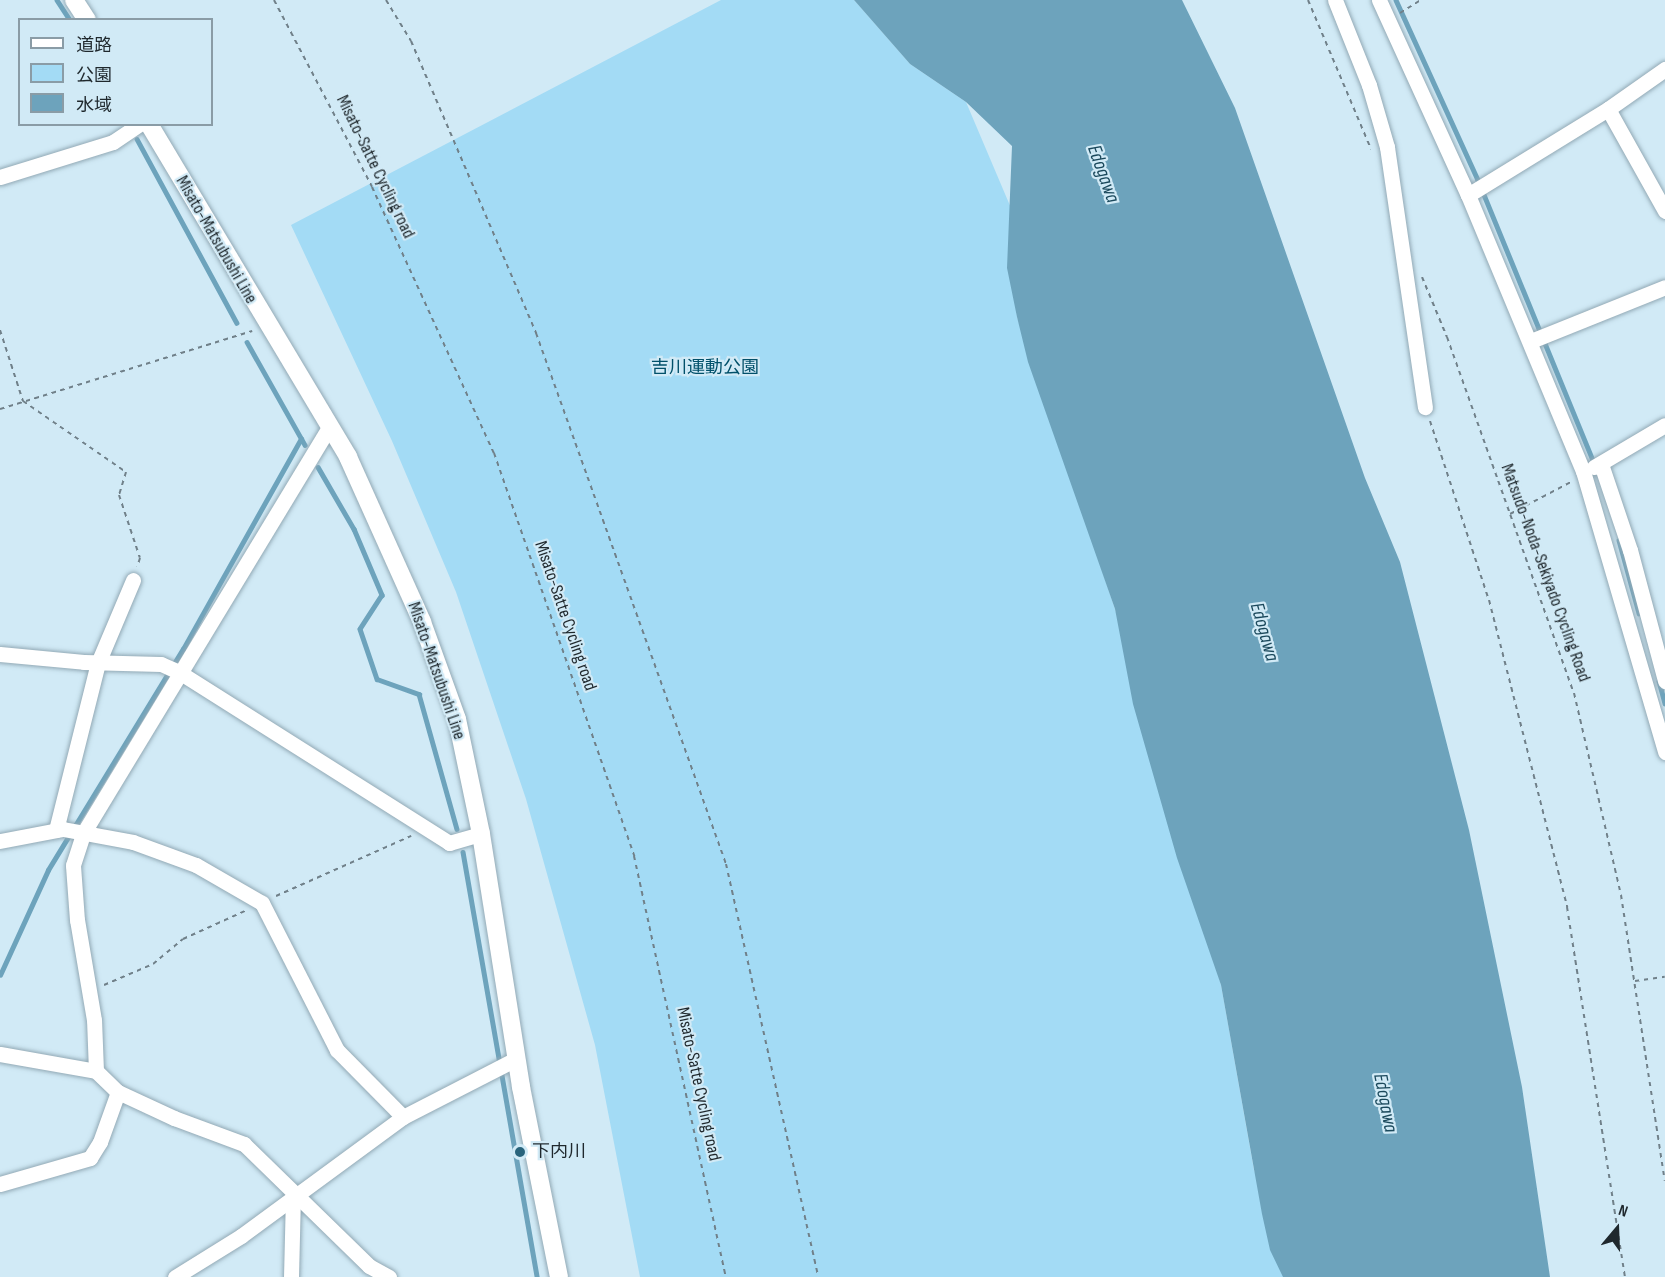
<!DOCTYPE html>
<meta charset="utf-8">
<style>
body{margin:0}
#map{position:relative;width:1665px;height:1277px;overflow:hidden;background:#d1eaf6;font-family:"Sofia Sans Condensed","Noto Sans JP",sans-serif}
div>[style]{position:absolute}
[style*='--x']{left:calc(var(--x)*1px);top:calc(var(--y)*1px);width:calc(var(--w)*1px);rotate:calc(var(--a)*1deg)}
.green>*{inset:0;background:#a3dbf5}
.water>*{inset:0;background:#6da3bc}
.stream>*{height:4.5px;margin:-2.25px;padding:0 2.25px;transform-origin:2.25px;border-radius:2.25px;background:#6da3bc}
.path>*{height:2px;margin-top:-1px;transform-origin:0;background:repeating-linear-gradient(90deg,#708089 0 4.5px,transparent 0 9px)}
.roads{filter:drop-shadow(0 0 2px #92a9b5) drop-shadow(0 0 2px #92a9b5)}
.minor>*{height:15px;margin:-7.5px;padding:0 7.5px;transform-origin:7.5px;border-radius:7.5px;background:#fff}
.major>*{height:18px;margin:-9px;padding:0 9px;transform-origin:9px;border-radius:9px;background:#fff}
.dots>*{width:16px;height:16px;translate:-50% -50%;box-sizing:border-box;border:3px solid #d1eaf6;border-radius:50%}
span{translate:-50% -50%;white-space:nowrap;text-align:center;line-height:1.15;-webkit-text-stroke:4.5px #d1eaf6;paint-order:stroke}
.street-label{font-size:18px;color:#1f282d}
.park-label{font-size:18px;color:#01506a}
.poi-label{font-size:18px;color:#1f282d}
.left{translate:0 -50%;text-align:left}
.water-label{font-size:20px;color:#1b495c;font-style:italic}
.legend{position:absolute;left:18px;top:18px;width:195px;height:108px;box-sizing:border-box;background:#d1eaf6;border:2px solid #8a9ca6;margin:0;padding:8px 10px;list-style:none;font-size:18px;color:#1f282d}
.legend li{display:flex;align-items:center;gap:12px;height:30px}
.legend b{width:30px;border:2px solid #8a9ca6}
.north{position:absolute;left:1587px;top:1199px;width:60px;height:60px;-webkit-text-stroke:4px #d1eaf6;paint-order:stroke;rotate:19deg;font-size:16px;font-weight:700;line-height:24px;text-align:center;color:#1f282d}
.north::after{content:'';display:block;margin:auto;width:21px;height:27px;background:#1f282d;clip-path:polygon(50% 0,100% 100%,50% 72%,0 100%)}
</style>
<div id="map">
<div class="green">
<div style="clip-path:polygon(721px 0,854px 0,910px 64px,966px 102px,1011px 208px,1017px 317px,1115px 609px,1221px 985px,1254px 1170px,1295px 1277px,640px 1277px,595px 1045px,526px 799px,456px 592px,392px 441px,291px 225px)"></div>
</div>
<div class="water">
<div style="clip-path:polygon(854px 0,1182px 0,1235px 108px,1365px 478px,1400px 562px,1469px 830px,1522px 1087px,1550px 1277px,1283px 1277px,1270px 1250px,1262px 1214px,1221px 985px,1177px 858px,1133px 704px,1115px 609px,1028px 362px,1017px 317px,1007px 268px,1012px 146px,966px 102px,910px 64px)"></div>
</div>
<div class="stream">
<div style="--x:57;--y:0;--w:24;--a:57"></div>
<div style="--x:1396;--y:0;--w:198;--a:65.5"></div>
<div style="--x:1478;--y:180;--w:306;--a:67.7"></div>
<div style="--x:137;--y:139;--w:209;--a:61.5"></div>
<div style="--x:247;--y:342;--w:118;--a:60.6"></div>
<div style="--x:318;--y:467;--w:72;--a:59.9"></div>
<div style="--x:354;--y:529;--w:72;--a:67"></div>
<div style="--x:382;--y:595;--w:40;--a:122.9"></div>
<div style="--x:360;--y:629;--w:53;--a:71.2"></div>
<div style="--x:377;--y:679;--w:45;--a:19.7"></div>
<div style="--x:419;--y:694;--w:140;--a:74.3"></div>
<div style="--x:1619;--y:540;--w:76;--a:74.7"></div>
<div style="--x:1659;--y:681;--w:23;--a:75"></div>
<div style="--x:463;--y:852;--w:431;--a:80.1"></div>
<div style="--x:0;--y:975;--w:115;--a:-65.4"></div>
<div style="--x:48;--y:870;--w:259;--a:-58.6"></div>
<div style="--x:183;--y:649;--w:241;--a:-60.7"></div>
</div>
<div class="path">
<div style="--x:274;--y:0;--w:211;--a:62.3"></div>
<div style="--x:372;--y:187;--w:293;--a:65.4"></div>
<div style="--x:494;--y:453;--w:427;--a:70.8"></div>
<div style="--x:634;--y:856;--w:431;--a:77.7"></div>
<div style="--x:386;--y:0;--w:48;--a:58.6"></div>
<div style="--x:411;--y:41;--w:318;--a:66.8"></div>
<div style="--x:536;--y:333;--w:564;--a:70.31"></div>
<div style="--x:726;--y:864;--w:423;--a:77.4"></div>
<div style="--x:1308;--y:0;--w:162;--a:67.1"></div>
<div style="--x:1400;--y:13;--w:25;--a:-32"></div>
<div style="--x:1422;--y:277;--w:65;--a:67.4"></div>
<div style="--x:1447;--y:337;--w:378;--a:70.4"></div>
<div style="--x:1574;--y:693;--w:207;--a:76.9"></div>
<div style="--x:1621;--y:895;--w:289;--a:81.3"></div>
<div style="--x:0;--y:330;--w:75;--a:72.1"></div>
<div style="--x:23;--y:401;--w:125;--a:34.6"></div>
<div style="--x:126;--y:472;--w:24;--a:107"></div>
<div style="--x:119;--y:495;--w:66;--a:71.6"></div>
<div style="--x:140;--y:558;--w:9;--a:108"></div>
<div style="--x:0;--y:409;--w:264;--a:-17.2"></div>
<div style="--x:1430;--y:421;--w:188;--a:71.8"></div>
<div style="--x:1489;--y:600;--w:317;--a:75.7"></div>
<div style="--x:1567;--y:907;--w:375;--a:81.1"></div>
<div style="--x:1510;--y:514;--w:69;--a:-27.7"></div>
<div style="--x:276;--y:896;--w:148;--a:-24"></div>
<div style="--x:1635;--y:981;--w:30;--a:-8"></div>
<div style="--x:104;--y:985;--w:53;--a:-23.2"></div>
<div style="--x:153;--y:964;--w:39;--a:-40"></div>
<div style="--x:183;--y:939;--w:70;--a:-24.4"></div>
</div>
<div class="roads">
<div class="minor">
<div style="--x:1335;--y:0;--w:92;--a:68.2"></div>
<div style="--x:1369;--y:85;--w:65;--a:73.8"></div>
<div style="--x:1387;--y:147;--w:263;--a:81.7"></div>
<div style="--x:1379;--y:0;--w:214;--a:65.5"></div>
<div style="--x:1468;--y:195;--w:299;--a:67.4"></div>
<div style="--x:1583;--y:471;--w:293;--a:73.7"></div>
<div style="--x:1608;--y:109;--w:117;--a:60.8"></div>
<div style="--x:0;--y:177;--w:118;--a:-17.2"></div>
<div style="--x:113;--y:142;--w:32;--a:-34"></div>
<div style="--x:1468;--y:195;--w:164;--a:-31.6"></div>
<div style="--x:1608;--y:109;--w:70;--a:-35.1"></div>
<div style="--x:1531;--y:341;--w:144;--a:-21.9"></div>
<div style="--x:1601;--y:464;--w:91;--a:71.4"></div>
<div style="--x:1630;--y:550;--w:136;--a:75"></div>
<div style="--x:1594;--y:467;--w:82;--a:-30.6"></div>
<div style="--x:0;--y:654;--w:84;--a:5.4"></div>
<div style="--x:84;--y:662;--w:77;--a:1.5"></div>
<div style="--x:161;--y:664;--w:20;--a:24"></div>
<div style="--x:179;--y:672;--w:320;--a:32.3"></div>
<div style="--x:449;--y:843;--w:33;--a:-16"></div>
<div style="--x:56;--y:830;--w:172;--a:-75.9"></div>
<div style="--x:98;--y:663;--w:90;--a:-67.1"></div>
<div style="--x:0;--y:841;--w:64;--a:-10.8"></div>
<div style="--x:63;--y:829;--w:71;--a:10.5"></div>
<div style="--x:133;--y:842;--w:67;--a:20.1"></div>
<div style="--x:196;--y:865;--w:76;--a:29.9"></div>
<div style="--x:262;--y:903;--w:165;--a:63"></div>
<div style="--x:337;--y:1050;--w:94;--a:45.4"></div>
<div style="--x:0;--y:1054;--w:97;--a:10"></div>
<div style="--x:96;--y:1071;--w:30;--a:44"></div>
<div style="--x:118;--y:1092;--w:62;--a:24.9"></div>
<div style="--x:174;--y:1118;--w:75;--a:20.4"></div>
<div style="--x:244;--y:1144;--w:175;--a:44.3"></div>
<div style="--x:369;--y:1266;--w:23;--a:29"></div>
<div style="--x:96;--y:1071;--w:51;--a:-92.2"></div>
<div style="--x:94;--y:1020;--w:101;--a:-99.6"></div>
<div style="--x:77;--y:920;--w:55;--a:-94.2"></div>
<div style="--x:73;--y:865;--w:35;--a:-72"></div>
<div style="--x:84;--y:832;--w:473;--a:-58.8"></div>
<div style="--x:0;--y:1184;--w:94;--a:-16.1"></div>
<div style="--x:90;--y:1158;--w:19;--a:-58"></div>
<div style="--x:100;--y:1142;--w:53;--a:-70.2"></div>
<div style="--x:175;--y:1277;--w:78;--a:-31.8"></div>
<div style="--x:241;--y:1236;--w:201;--a:-36.3"></div>
<div style="--x:403;--y:1117;--w:127;--a:-27.2"></div>
<div style="--x:291;--y:1277;--w:81;--a:-88.6"></div>
</div>
<div class="major">
<div style="--x:74;--y:0;--w:24;--a:57"></div>
<div style="--x:149;--y:124;--w:388;--a:59.1"></div>
<div style="--x:348;--y:457;--w:181;--a:65.8"></div>
<div style="--x:422;--y:622;--w:103;--a:70.2"></div>
<div style="--x:457;--y:719;--w:117;--a:78.2"></div>
<div style="--x:481;--y:834;--w:256;--a:81"></div>
<div style="--x:521;--y:1087;--w:194;--a:78.7"></div>
</div>
</div>
<div class="dots">
<div style="left:520px;top:1152px;background:#29647c"></div>
</div>
<div class="street-label">
<span style="left:375px;top:167px;rotate:64deg">Misato-Satte Cycling road</span>
<span style="left:216px;top:240px;rotate:60deg">Misato-Matsubushi Line</span>
<span style="left:1545px;top:573px;rotate:70deg">Matsudo-Noda-Sekiyado Cycling Road</span>
<span style="left:565px;top:616px;rotate:71deg">Misato-Satte Cycling road</span>
<span style="left:436px;top:671px;rotate:71deg">Misato-Matsubushi Line</span>
<span style="left:698px;top:1084px;rotate:78deg">Misato-Satte Cycling road</span>
</div>
<div class="park-label">
<span style="left:705px;top:368px">吉川運動公園</span>
</div>
<div class="poi-label">
<span class="left" style="left:532px;top:1152px">下内川</span>
</div>
<div class="water-label">
<span style="left:1103px;top:174px;rotate:70deg">Edogawa</span>
<span style="left:1264px;top:632px;rotate:74deg">Edogawa</span>
<span style="left:1385px;top:1103px;rotate:79deg">Edogawa</span>
</div>
<ul class="legend">
<li><b style="height:8px;background:#fff"></b>道路</li>
<li><b style="height:16px;background:#a3dbf5"></b>公園</li>
<li><b style="height:16px;background:#6da3bc"></b>水域</li>
</ul>
<div class="north">N</div>
</div>
